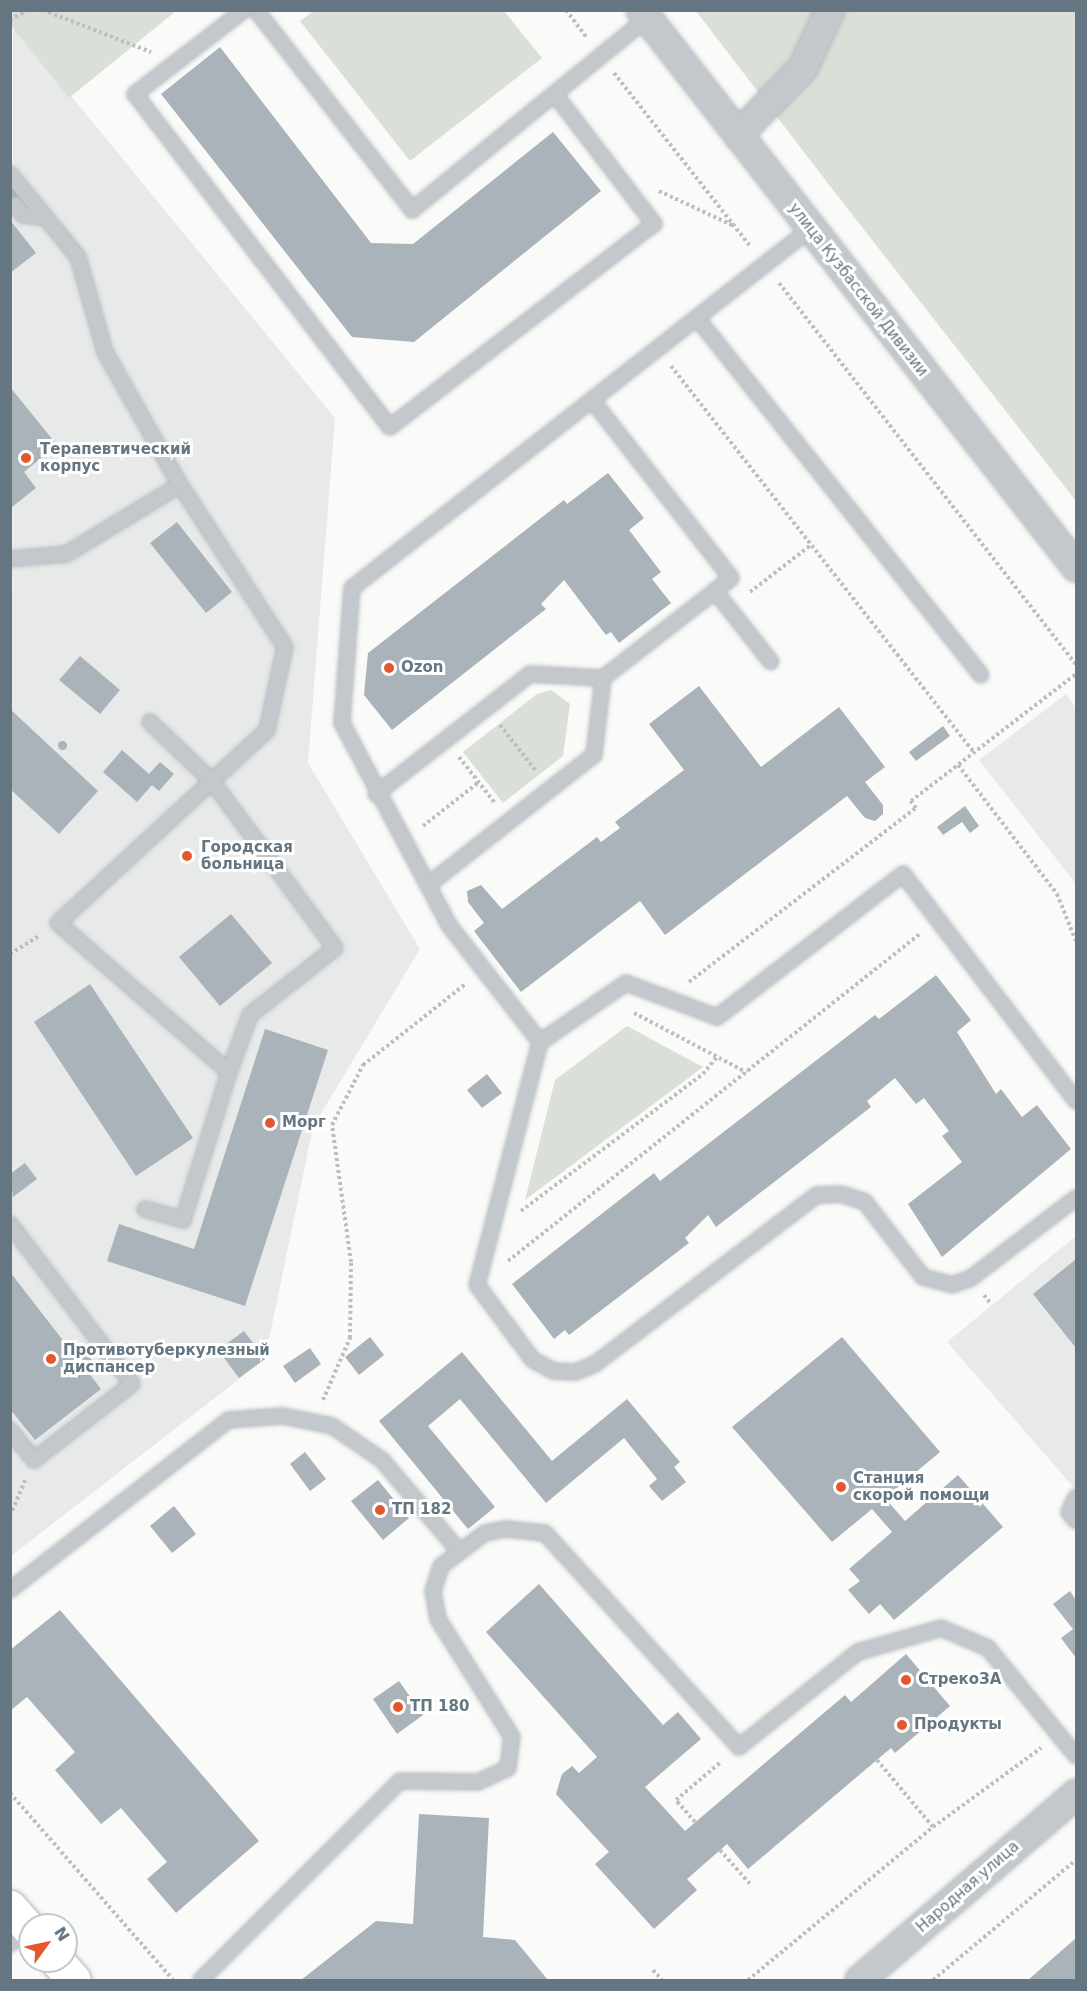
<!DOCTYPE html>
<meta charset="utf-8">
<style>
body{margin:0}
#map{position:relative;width:1087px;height:1991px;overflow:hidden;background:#fafaf8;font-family:"DejaVu Sans",sans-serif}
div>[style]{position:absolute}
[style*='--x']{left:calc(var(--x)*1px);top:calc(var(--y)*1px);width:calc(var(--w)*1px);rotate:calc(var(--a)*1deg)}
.built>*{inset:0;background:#e8e9e9}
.green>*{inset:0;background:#dadfd7}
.building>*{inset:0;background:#aab3b9}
.round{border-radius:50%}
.path>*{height:4px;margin-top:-2px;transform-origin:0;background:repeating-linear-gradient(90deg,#bbbfc2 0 3px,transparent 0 6px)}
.roads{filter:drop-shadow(0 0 2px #b3babf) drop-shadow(0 0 2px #b3babf)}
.lane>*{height:14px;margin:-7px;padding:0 7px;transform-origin:7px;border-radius:7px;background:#c3c8cc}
.street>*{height:28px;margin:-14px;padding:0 14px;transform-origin:14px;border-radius:14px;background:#c3c8cc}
.secondary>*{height:33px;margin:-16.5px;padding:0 16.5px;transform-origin:16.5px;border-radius:16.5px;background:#fff}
.dots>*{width:16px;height:16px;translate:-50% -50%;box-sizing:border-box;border:3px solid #fff;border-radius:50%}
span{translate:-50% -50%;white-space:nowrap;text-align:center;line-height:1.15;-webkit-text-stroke:6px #fff;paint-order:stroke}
.street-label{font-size:15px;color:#657683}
.poi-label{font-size:15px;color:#657683;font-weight:700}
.left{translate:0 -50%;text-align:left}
.frame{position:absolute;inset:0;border:12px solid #657683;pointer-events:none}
.north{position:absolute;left:18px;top:1913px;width:60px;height:60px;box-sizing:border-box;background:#fff;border:2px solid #c1c8cd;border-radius:50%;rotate:57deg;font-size:16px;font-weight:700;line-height:24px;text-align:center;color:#657683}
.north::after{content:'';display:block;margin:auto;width:21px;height:27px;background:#e4572e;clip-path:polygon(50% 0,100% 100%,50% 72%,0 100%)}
</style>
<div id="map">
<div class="built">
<div style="clip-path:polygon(13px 25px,335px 418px,308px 763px,420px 949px,313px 1127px,265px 1359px,11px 1556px)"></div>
<div style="clip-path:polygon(1066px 694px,1076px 708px,1076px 884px,979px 760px)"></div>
<div style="clip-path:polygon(1076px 1236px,1076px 1490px,947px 1342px)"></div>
</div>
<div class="green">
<div style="clip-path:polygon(11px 10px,176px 10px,176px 11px,69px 98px,11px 26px)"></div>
<div style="clip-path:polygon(314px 11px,504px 11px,542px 58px,410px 161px,300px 21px)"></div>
<div style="clip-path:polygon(696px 11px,1076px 11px,1076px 501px,833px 190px)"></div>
<div style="clip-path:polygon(551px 690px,570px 704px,563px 756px,503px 803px,463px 752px,537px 694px)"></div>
<div style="clip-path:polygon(627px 1026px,703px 1067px,525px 1200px,555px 1080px)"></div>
</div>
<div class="building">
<div style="clip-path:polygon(220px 47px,371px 243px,413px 244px,553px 132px,601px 191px,414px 342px,352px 337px,161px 94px)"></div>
<div style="clip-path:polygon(10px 181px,24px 198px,10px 208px)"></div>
<div style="clip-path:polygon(10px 220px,36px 253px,10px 273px)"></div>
<div style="clip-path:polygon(10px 387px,57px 445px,24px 472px,36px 488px,12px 507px)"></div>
<div style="clip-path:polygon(608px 473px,644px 518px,629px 530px,661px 572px,652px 579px,671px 603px,619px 643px,611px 632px,606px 635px,564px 580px,541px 604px,546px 609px,392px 730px,364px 695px,368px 653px,564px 500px,567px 504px)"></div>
<div style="clip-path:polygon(177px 522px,232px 592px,206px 613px,150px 543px)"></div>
<div style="clip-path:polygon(80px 656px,120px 690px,100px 714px,59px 680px)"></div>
<div style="clip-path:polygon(699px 686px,761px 767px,839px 707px,885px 767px,865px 782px,883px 805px,883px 814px,875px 821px,865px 818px,847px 796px,665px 935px,640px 901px,521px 992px,474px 931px,484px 923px,468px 902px,467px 891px,481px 885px,502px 909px,597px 837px,601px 842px,620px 828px,615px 822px,684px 770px,649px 724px)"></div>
<div style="clip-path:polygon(10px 709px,98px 791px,59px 834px,10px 789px)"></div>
<div style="clip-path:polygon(943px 726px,950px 736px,916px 761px,909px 752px)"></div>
<div class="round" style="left:57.5px;top:740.5px;width:9px;height:9px"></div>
<div style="clip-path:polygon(122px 750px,149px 774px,160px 762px,174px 774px,159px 791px,152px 785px,137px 802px,103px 772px)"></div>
<div style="clip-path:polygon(965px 806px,979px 826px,970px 833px,962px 822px,943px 835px,937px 827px)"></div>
<div style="clip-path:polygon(231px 914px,272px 963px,220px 1006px,179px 957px)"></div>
<div style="clip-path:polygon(936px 975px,971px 1020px,957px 1032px,996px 1094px,1001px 1089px,1022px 1117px,1037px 1105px,1071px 1149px,942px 1257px,908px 1204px,962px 1162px,942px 1136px,949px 1131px,924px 1098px,916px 1104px,895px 1078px,867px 1101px,871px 1107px,716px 1227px,708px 1215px,685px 1238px,689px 1243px,569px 1335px,565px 1330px,554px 1339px,512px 1284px,654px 1173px,660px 1181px,875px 1015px,879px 1019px)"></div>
<div style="clip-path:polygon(90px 984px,193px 1138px,136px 1176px,34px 1022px)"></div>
<div style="clip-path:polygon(265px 1029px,328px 1050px,245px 1306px,107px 1261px,119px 1224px,194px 1249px)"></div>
<div style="clip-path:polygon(487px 1074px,502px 1093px,482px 1108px,467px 1090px)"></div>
<div style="clip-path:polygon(25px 1163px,37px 1179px,13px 1197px,10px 1174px)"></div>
<div style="clip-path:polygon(1076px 1259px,1076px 1348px,1033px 1294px)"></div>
<div style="clip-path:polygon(10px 1272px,72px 1352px,81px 1345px,96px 1366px,88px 1372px,101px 1389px,35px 1440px,10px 1409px)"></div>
<div style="clip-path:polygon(244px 1331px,265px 1359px,239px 1378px,218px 1350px)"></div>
<div style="clip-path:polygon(370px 1337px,384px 1355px,359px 1375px,345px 1357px)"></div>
<div style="clip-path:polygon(842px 1337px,940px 1452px,885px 1498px,905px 1521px,958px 1475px,1003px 1527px,894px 1620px,880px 1604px,869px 1614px,848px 1590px,860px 1581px,849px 1569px,892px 1532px,872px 1509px,832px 1542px,732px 1427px)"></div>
<div style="clip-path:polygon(310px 1348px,321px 1364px,295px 1383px,283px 1366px)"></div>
<div style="clip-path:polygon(462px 1352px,552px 1461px,627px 1399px,680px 1462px,674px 1467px,686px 1482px,662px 1501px,649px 1486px,657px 1479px,624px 1438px,546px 1503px,460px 1399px,428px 1426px,495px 1507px,468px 1529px,379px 1421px)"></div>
<div style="clip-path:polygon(305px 1452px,326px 1479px,310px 1491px,290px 1464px)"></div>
<div style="clip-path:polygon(378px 1480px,409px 1518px,383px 1540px,351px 1501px)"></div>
<div style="clip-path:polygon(174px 1506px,196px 1534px,172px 1553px,150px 1526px)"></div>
<div style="clip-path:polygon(539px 1584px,663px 1725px,678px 1712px,701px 1739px,645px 1787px,685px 1831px,845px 1695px,851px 1702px,906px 1654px,950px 1706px,895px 1753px,891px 1748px,748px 1869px,727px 1844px,687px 1879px,697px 1890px,654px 1929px,595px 1864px,609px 1852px,556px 1794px,562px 1774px,572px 1766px,579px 1773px,597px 1757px,486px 1632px)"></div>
<div style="clip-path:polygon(1070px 1591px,1076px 1600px,1076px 1658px,1061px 1638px,1073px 1629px,1053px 1604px)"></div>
<div style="clip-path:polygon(60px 1610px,259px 1841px,176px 1913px,147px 1879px,167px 1862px,121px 1808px,101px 1824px,55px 1770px,75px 1752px,27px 1697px,10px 1711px,10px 1650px)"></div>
<div style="clip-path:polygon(399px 1681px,423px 1715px,397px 1734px,373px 1699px)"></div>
<div style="clip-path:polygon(419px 1814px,489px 1818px,483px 1937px,515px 1940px,548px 1980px,301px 1980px,376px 1921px,413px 1924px)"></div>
<div style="clip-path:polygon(1076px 1938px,1076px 1980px,1028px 1980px)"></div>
</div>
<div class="path">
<div style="--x:43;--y:10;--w:116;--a:21.3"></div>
<div style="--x:566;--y:10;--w:35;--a:53"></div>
<div style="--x:10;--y:20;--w:20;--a:-30"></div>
<div style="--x:614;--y:73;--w:220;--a:51.8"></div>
<div style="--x:659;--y:191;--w:83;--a:25"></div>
<div style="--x:779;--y:283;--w:483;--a:52.1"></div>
<div style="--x:671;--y:366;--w:492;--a:51.9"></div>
<div style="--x:750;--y:592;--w:77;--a:-37.6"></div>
<div style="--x:500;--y:725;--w:58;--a:52"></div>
<div style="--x:459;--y:757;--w:58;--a:52"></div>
<div style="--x:958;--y:765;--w:163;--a:52.5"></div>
<div style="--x:1057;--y:894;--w:51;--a:68"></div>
<div style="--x:423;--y:826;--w:71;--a:-38.2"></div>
<div style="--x:10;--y:954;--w:36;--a:-32"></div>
<div style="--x:689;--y:982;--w:286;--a:-37.5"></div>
<div style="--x:916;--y:808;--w:9;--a:-126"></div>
<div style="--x:911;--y:801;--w:208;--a:-37.6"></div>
<div style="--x:634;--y:1013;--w:127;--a:27.8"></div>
<div style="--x:521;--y:1211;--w:228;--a:-37"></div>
<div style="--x:703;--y:1074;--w:22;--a:-51"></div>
<div style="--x:508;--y:1261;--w:527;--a:-38.46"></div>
<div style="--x:984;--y:1295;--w:11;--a:52"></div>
<div style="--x:323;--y:1400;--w:68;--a:-66.5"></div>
<div style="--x:350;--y:1338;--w:76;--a:-89.2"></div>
<div style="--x:351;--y:1262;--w:138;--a:-97.9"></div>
<div style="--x:332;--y:1125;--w:68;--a:-62.7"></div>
<div style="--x:363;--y:1065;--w:132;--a:-38.3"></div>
<div style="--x:10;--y:1516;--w:39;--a:-67"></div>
<div style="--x:877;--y:1760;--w:87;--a:50.1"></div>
<div style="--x:10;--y:1793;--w:248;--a:48.9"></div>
<div style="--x:695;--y:1822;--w:29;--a:-131"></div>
<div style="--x:676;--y:1800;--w:60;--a:-40.3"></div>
<div style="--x:720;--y:1850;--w:45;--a:48.6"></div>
<div style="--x:653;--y:1970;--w:13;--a:48"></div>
<div style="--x:748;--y:1980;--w:240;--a:-39.6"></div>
<div style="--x:933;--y:1827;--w:134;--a:-36.2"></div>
<div style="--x:933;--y:1980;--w:187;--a:-40"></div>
</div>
<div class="roads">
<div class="lane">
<div style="--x:244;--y:10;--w:138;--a:142.4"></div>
<div style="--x:135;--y:94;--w:419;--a:52.6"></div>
<div style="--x:390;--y:427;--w:333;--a:-37.6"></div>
<div style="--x:654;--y:224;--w:161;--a:-127.4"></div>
<div style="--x:256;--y:10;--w:254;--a:52"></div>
<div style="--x:412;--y:210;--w:303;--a:-39.2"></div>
<div style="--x:10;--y:174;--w:107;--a:50.7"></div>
<div style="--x:78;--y:257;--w:99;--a:74.1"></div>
<div style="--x:105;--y:352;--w:153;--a:60.6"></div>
<div style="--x:180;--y:485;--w:133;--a:148.8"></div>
<div style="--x:66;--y:554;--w:56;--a:174.9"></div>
<div style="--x:15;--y:205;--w:13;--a:51"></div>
<div style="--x:23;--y:215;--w:23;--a:7"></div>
<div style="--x:697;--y:318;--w:456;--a:51.5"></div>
<div style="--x:592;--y:400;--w:226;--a:52"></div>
<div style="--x:731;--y:578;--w:21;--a:141"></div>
<div style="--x:150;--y:722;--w:86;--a:43.6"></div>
<div style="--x:212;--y:781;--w:209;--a:137.3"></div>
<div style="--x:58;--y:923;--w:227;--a:41.1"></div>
<div style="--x:229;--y:1072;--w:61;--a:-69.8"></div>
<div style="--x:250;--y:1015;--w:108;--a:-38.2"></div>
<div style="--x:335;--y:948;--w:207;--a:-126.4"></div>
<div style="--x:212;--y:781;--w:75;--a:-42.8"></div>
<div style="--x:267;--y:730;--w:85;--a:-77.8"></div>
<div style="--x:285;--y:647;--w:193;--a:-122.9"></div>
<div style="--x:376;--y:794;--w:195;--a:-37.9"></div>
<div style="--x:530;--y:674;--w:73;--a:3.1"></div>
<div style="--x:603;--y:678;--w:142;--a:-37.8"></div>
<div style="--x:715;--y:591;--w:90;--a:51.7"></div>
<div style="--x:428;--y:885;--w:211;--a:-38.1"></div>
<div style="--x:594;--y:755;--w:78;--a:-83.3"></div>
<div style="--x:540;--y:1042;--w:148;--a:-127.9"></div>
<div style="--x:449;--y:925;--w:229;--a:-117.9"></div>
<div style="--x:342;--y:723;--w:135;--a:-85.8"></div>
<div style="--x:352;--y:588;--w:582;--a:-38.09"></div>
<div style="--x:1076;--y:1101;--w:285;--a:-127.3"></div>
<div style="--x:903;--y:874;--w:235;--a:142.4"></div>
<div style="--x:717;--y:1017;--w:97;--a:-159.5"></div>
<div style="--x:626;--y:983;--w:104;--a:145.5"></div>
<div style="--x:540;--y:1042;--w:251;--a:104.5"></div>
<div style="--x:477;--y:1285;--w:94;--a:53.3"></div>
<div style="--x:533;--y:1360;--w:24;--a:28"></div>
<div style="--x:554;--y:1371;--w:22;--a:3"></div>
<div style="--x:576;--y:1372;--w:21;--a:-23"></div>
<div style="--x:595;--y:1364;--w:279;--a:-37.3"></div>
<div style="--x:817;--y:1195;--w:24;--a:-2"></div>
<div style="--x:841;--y:1194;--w:25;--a:18"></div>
<div style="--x:865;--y:1202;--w:95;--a:52.3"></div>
<div style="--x:923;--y:1277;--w:30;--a:15"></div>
<div style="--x:952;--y:1285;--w:20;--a:-20"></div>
<div style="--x:971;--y:1278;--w:132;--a:-37.3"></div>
<div style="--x:145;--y:1209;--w:40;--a:16"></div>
<div style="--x:183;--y:1220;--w:155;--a:-72.7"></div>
<div style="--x:10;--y:1224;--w:201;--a:52.7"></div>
<div style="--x:132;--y:1384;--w:124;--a:142.2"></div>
<div style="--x:34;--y:1460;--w:38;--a:-129"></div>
<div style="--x:1076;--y:1497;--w:17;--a:115"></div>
<div style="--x:1069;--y:1512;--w:11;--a:52"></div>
<div style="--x:10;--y:1590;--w:276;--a:-37.9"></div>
<div style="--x:228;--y:1420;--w:55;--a:-4.2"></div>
<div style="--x:283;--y:1416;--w:50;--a:11.5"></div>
<div style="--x:332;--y:1426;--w:60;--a:34.2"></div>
<div style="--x:382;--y:1460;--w:119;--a:49.8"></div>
<div style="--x:10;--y:1944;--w:24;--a:-42"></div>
<div style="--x:201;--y:1980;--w:281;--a:-45"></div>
<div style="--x:400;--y:1781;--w:78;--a:0.7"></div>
<div style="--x:478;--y:1782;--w:33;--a:-25"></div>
<div style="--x:508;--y:1768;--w:31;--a:-83"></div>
<div style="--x:512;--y:1737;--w:139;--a:-122.1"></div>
<div style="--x:438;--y:1619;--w:28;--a:-100"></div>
<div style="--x:433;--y:1591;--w:26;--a:-72"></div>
<div style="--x:441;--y:1566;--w:55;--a:-36.9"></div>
<div style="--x:485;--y:1533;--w:21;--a:-11"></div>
<div style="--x:506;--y:1529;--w:39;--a:6"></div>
<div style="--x:545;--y:1533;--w:289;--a:47.8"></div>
<div style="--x:739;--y:1747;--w:152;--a:-38.6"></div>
<div style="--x:858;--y:1652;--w:86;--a:-16.1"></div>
<div style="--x:941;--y:1628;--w:51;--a:23.1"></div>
<div style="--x:988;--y:1648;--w:139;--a:50.8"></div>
</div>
<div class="street">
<div style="--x:641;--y:10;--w:707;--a:52.01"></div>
<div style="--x:738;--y:135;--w:93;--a:-45.9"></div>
<div style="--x:803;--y:68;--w:64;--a:-65"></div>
<div style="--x:860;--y:1980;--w:285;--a:-40.7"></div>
</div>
<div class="secondary">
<div style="--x:10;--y:1907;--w:30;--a:49"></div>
<div style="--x:57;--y:1961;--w:25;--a:48"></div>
</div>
</div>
<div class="dots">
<div style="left:26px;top:458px;background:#e4572e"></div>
<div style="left:389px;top:668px;background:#e4572e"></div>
<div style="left:187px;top:856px;background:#e4572e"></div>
<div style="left:270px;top:1123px;background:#e4572e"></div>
<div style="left:51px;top:1359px;background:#e4572e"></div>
<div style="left:841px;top:1487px;background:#e4572e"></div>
<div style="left:380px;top:1510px;background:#e4572e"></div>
<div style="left:906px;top:1680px;background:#e4572e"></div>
<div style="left:398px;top:1707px;background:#e4572e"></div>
<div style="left:902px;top:1725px;background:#e4572e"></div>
</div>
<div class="street-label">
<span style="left:858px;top:290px;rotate:52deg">улица Кузбасской Дивизии</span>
<span style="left:968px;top:1887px;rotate:-41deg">Народная улица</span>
</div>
<div class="poi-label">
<span class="left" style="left:40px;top:458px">Терапевтический<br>корпус</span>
<span class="left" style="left:401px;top:668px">Ozon</span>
<span class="left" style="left:201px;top:856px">Городская<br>больница</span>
<span class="left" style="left:282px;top:1123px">Морг</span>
<span class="left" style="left:63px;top:1359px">Противотуберкулезный<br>диспансер</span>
<span class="left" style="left:853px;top:1487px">Станция<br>скорой помощи</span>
<span class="left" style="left:392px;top:1510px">ТП 182</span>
<span class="left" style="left:918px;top:1680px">СтрекоЗА</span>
<span class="left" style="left:410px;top:1707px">ТП 180</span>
<span class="left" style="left:914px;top:1725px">Продукты</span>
</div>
<div class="frame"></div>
<div class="north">N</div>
</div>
